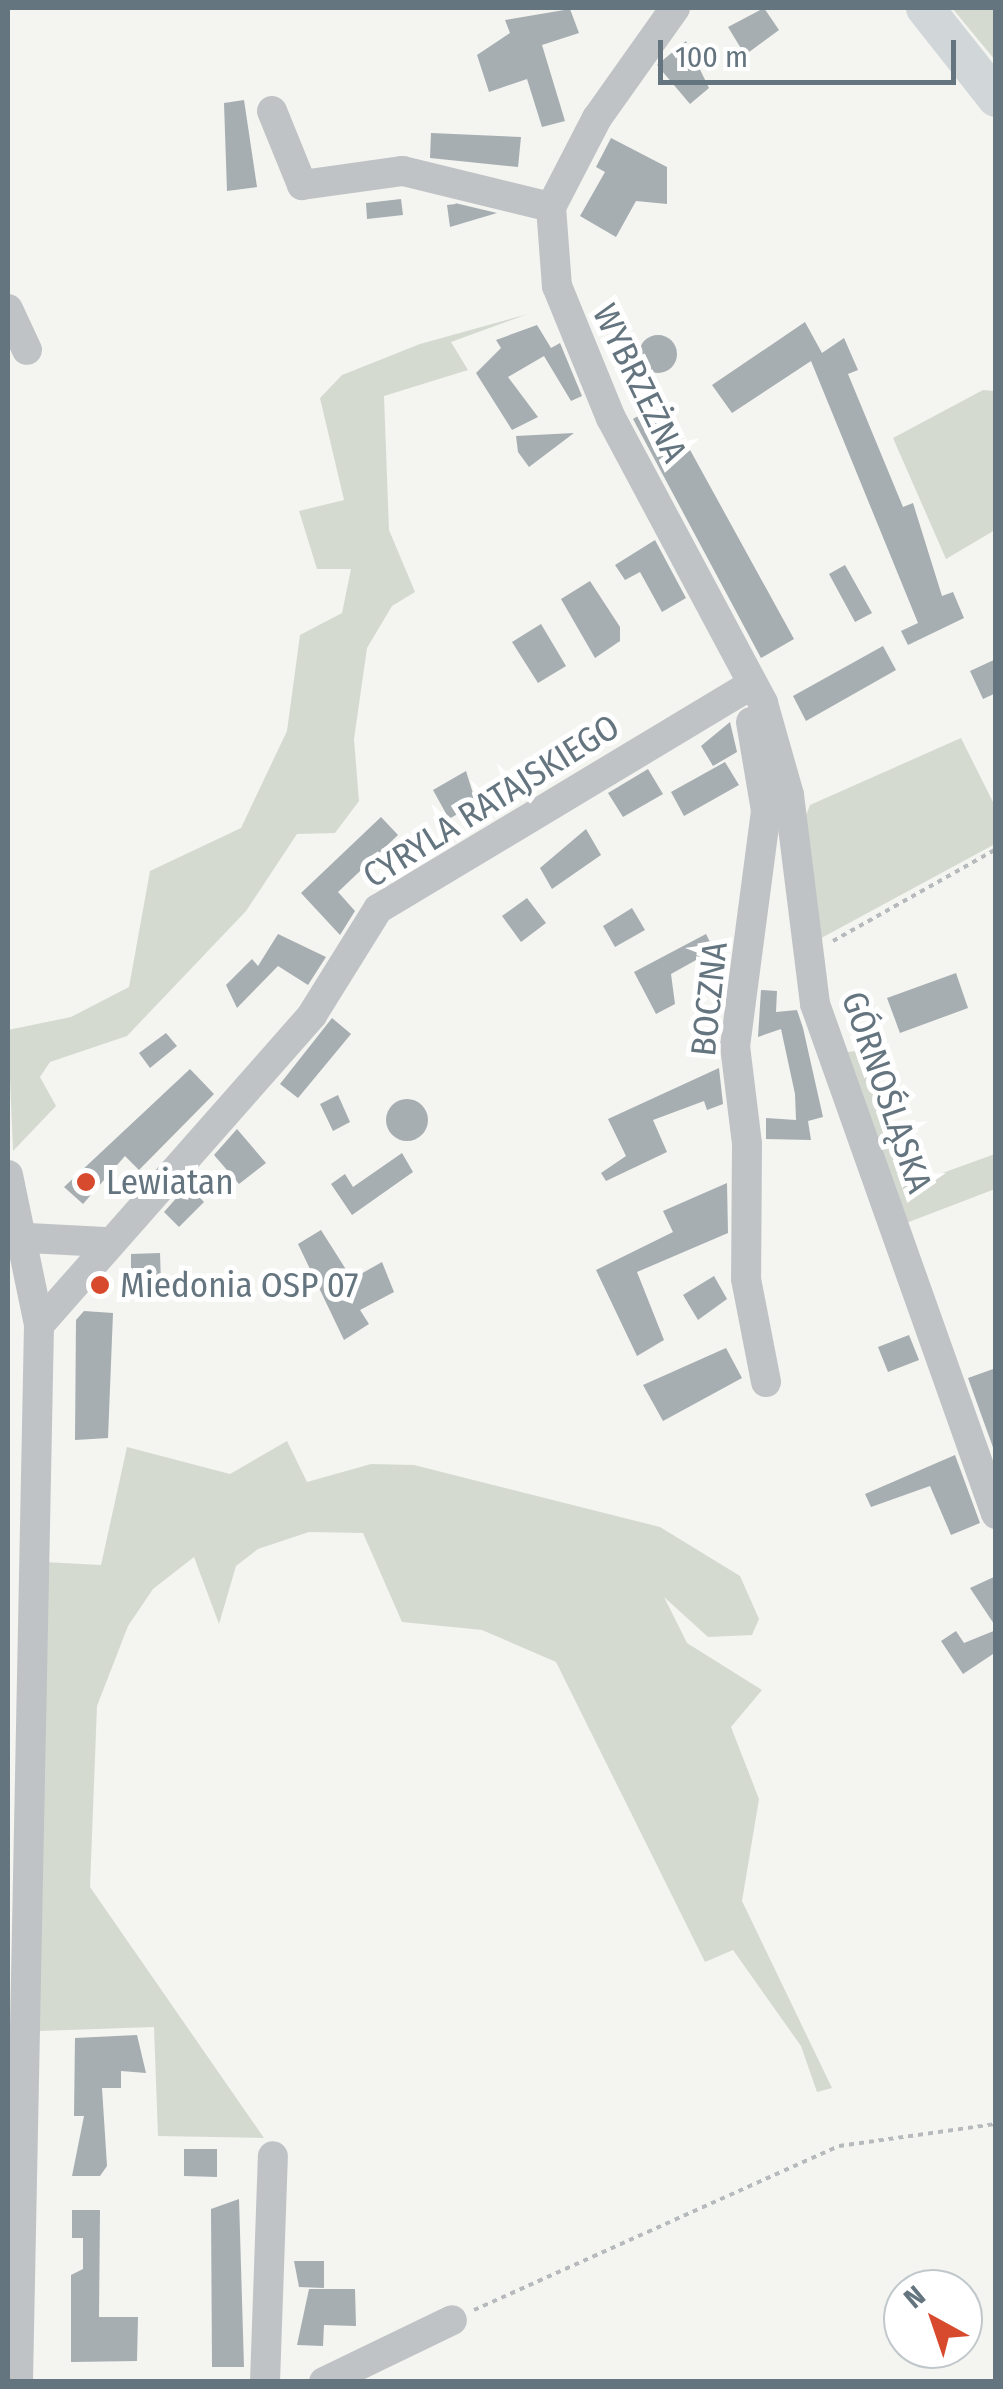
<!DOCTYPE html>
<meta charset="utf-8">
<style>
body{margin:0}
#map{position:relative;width:1003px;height:2389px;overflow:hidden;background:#f4f4f0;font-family:"Fira Sans Condensed",sans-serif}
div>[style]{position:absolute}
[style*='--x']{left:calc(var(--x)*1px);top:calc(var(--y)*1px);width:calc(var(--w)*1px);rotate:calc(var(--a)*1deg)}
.green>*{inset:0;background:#d5dad1}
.building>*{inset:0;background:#a6aeb2}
.round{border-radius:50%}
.path>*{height:4px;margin-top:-2px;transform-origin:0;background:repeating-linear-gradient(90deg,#b7babc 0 5px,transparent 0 10px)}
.minor>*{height:30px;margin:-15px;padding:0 15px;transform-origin:15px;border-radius:15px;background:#bfc3c6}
.major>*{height:38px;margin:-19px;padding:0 19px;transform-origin:19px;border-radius:19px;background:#d1d6d9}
.dots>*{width:28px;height:28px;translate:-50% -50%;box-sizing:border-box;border:5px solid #fff;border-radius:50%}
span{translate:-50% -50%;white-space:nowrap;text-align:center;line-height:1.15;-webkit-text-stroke:10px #fff;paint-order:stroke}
.street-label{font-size:35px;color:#65757f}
.poi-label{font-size:35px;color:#65757f}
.left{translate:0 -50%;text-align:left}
.frame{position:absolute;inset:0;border:10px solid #65757f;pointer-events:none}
.north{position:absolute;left:883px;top:2269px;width:100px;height:100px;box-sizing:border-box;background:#fff;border:2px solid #c1c8cc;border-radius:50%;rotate:320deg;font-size:28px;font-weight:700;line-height:40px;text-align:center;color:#65757f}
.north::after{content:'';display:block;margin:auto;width:35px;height:45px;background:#d74a2d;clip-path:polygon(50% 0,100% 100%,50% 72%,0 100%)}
.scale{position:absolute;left:658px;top:40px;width:298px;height:45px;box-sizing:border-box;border:5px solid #65757f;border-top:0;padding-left:12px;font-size:30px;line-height:35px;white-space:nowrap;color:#65757f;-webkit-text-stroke:8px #fff;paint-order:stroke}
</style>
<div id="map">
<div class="green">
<div style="clip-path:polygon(952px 8px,995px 8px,995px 60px)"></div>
<div style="clip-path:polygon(528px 314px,451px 342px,468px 370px,384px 396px,389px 530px,415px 592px,392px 606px,367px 648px,354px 739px,359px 801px,335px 833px,297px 834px,246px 911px,127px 1036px,50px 1062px,40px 1077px,56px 1106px,13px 1151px,8px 1030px,71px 1017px,129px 987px,150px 871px,241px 828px,287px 731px,300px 635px,342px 613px,351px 569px,317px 569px,299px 511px,344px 500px,320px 398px,342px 375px,420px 344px)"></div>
<div style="clip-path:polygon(983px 390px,995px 391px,995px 530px,946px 559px,893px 438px)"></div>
<div style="clip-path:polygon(961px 738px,995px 806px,995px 844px,814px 942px,801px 828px,810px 805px)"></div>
<div style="clip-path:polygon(883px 1048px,879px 1094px,912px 1184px,995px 1154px,995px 1189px,901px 1225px,838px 1053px)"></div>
<div style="clip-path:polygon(287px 1441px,307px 1482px,371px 1464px,414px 1465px,660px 1527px,740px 1576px,759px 1619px,752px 1635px,708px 1637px,664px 1597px,687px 1643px,762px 1690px,731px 1727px,759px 1799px,742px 1901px,832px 2088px,817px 2092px,801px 2046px,733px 1950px,705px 1962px,556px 1662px,482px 1630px,402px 1622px,363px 1533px,309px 1532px,258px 1549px,236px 1566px,219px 1624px,194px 1557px,153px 1589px,128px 1626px,97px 1706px,90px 1887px,264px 2138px,158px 2136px,154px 2027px,39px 2031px,44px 1562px,101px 1565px,127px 1447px,230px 1474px)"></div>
</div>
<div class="building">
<div style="clip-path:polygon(764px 8px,779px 30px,745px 55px,728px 27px)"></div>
<div style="clip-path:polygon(570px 9px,579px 33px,542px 45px,565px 121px,542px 127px,527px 79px,489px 92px,477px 55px,510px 33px,505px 20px)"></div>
<div style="clip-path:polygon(686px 41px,709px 88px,690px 104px,657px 65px)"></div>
<div style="clip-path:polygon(244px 100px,257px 187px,227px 191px,224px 103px)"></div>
<div style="clip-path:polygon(431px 133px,521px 137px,518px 167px,430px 158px)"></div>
<div style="clip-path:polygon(611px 138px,667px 167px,667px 204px,636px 201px,616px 237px,580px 216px,605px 172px,596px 167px)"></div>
<div style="clip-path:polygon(401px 199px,403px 215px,367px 219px,366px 203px)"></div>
<div style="clip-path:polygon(456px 204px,455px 203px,497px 213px,450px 227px,447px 205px)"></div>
<div style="clip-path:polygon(805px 322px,822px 353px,844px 338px,858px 370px,848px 374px,903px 507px,913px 503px,942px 596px,953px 592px,964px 618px,908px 645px,901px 631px,918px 623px,811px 361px,732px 413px,712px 385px)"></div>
<div style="clip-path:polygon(537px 325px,551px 348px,560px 343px,582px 396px,571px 401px,544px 356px,508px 377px,538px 417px,512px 430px,476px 373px,501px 348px,496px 340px)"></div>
<div class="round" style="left:639px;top:335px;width:38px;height:38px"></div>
<div style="clip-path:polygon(656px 405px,671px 432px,678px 428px,794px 639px,761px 658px,633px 419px)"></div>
<div style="clip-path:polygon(574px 433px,529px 467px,518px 452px,516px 436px)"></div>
<div style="clip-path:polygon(655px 540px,686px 598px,662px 612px,640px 572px,625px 580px,615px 565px)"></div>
<div style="clip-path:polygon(845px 565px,872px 613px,855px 622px,829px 574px)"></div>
<div style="clip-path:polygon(590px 581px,620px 627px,620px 641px,595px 658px,561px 599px)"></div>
<div style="clip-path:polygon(541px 624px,566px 666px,538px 683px,512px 642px)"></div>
<div style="clip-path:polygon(883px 646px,896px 670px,806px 721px,793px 696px)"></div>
<div style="clip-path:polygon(996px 659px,996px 693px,983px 699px,970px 671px)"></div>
<div style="clip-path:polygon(730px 722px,737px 752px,713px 766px,701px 746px)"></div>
<div style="clip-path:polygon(725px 762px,739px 785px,684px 816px,671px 792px)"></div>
<div style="clip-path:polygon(648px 769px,663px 794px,623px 817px,608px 793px)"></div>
<div style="clip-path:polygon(466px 771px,476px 803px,449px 819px,433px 790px)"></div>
<div style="clip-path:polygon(381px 817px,398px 835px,338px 892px,355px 911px,340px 935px,301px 893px)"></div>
<div style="clip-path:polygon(586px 829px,601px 855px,552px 889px,540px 868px)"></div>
<div style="clip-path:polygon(527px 898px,546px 923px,521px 942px,502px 916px)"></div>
<div style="clip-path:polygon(632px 908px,645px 930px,615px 947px,603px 926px)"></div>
<div style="clip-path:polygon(278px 934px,326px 957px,308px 985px,278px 966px,237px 1008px,226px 985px,252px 959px,258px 966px)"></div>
<div style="clip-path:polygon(706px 934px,714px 950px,671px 974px,675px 1004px,656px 1014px,634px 972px)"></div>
<div style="clip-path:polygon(956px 973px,968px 1008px,900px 1033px,887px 998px)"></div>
<div style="clip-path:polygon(761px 990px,777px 991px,776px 1012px,797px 1010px,803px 1028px,823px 1117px,808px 1121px,811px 1140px,766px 1139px,766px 1118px,796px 1120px,795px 1094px,781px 1029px,758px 1037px)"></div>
<div style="clip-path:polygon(332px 1018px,351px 1034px,298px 1098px,280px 1084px)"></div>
<div style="clip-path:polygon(166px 1033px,177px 1046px,150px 1068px,139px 1053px)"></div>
<div style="clip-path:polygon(719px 1068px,723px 1104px,707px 1110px,704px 1101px,653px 1120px,667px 1152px,606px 1181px,601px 1173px,626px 1156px,608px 1119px)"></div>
<div style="clip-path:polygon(190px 1069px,214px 1094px,139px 1170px,125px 1156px,83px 1204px,64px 1187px)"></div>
<div style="clip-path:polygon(338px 1095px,350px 1122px,333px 1131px,320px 1104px)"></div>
<div class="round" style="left:386px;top:1099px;width:42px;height:42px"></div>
<div style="clip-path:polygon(237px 1129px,266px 1163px,239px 1184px,214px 1155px)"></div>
<div style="clip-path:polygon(402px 1153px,413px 1172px,352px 1215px,331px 1184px,345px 1174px,353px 1187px)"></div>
<div style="clip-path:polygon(727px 1183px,728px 1233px,637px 1272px,664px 1340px,637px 1356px,596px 1270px,673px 1232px,663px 1211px)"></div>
<div style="clip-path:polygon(188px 1185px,204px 1202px,179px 1227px,164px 1212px)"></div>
<div style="clip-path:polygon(321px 1230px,352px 1279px,382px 1262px,394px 1292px,360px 1310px,369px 1324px,344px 1340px,298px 1244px)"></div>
<div style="clip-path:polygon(160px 1253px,161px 1283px,131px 1284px,131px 1254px)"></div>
<div style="clip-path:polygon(714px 1276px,727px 1299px,698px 1320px,683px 1295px)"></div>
<div style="clip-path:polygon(84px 1311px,113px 1313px,108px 1438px,75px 1440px,76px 1320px)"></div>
<div style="clip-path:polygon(909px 1335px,919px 1360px,888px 1372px,878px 1347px)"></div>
<div style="clip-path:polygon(726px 1348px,742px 1378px,663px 1421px,643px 1385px)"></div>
<div style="clip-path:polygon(996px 1368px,996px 1453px,995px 1453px,968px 1378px)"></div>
<div style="clip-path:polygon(955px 1455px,980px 1523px,951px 1535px,930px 1486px,871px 1507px,865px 1494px)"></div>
<div style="clip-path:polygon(996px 1576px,996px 1627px,970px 1588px)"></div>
<div style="clip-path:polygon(996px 1630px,996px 1652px,963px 1674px,941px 1641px,956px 1631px,964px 1643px)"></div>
<div style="clip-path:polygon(137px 2035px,146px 2073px,121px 2071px,121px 2088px,102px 2088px,107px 2166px,100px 2176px,72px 2176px,84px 2116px,74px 2116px,75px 2038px)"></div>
<div style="clip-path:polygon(184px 2149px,217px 2149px,217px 2177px,184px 2176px)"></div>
<div style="clip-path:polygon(239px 2199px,244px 2367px,212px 2367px,211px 2209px)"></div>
<div style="clip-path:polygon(72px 2210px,100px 2210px,99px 2317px,138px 2317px,137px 2361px,71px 2362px,71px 2275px,83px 2269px,83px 2238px,72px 2238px)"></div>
<div style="clip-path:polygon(294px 2261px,324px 2261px,324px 2288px,299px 2287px)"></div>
<div style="clip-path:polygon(309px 2289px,355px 2289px,356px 2326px,324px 2325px,323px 2346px,297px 2345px)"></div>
</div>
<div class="path">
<div style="--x:833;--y:941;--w:187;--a:-29.4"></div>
<div style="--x:474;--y:2310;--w:400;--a:-24.2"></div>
<div style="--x:839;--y:2146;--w:159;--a:-8"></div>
</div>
<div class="minor">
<div style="--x:675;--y:8;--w:135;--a:125.3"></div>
<div style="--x:597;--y:118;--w:100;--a:117.3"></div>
<div style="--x:551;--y:207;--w:79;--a:85.7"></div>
<div style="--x:557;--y:286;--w:143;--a:67.8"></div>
<div style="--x:611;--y:418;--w:323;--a:61.9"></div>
<div style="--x:763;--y:703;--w:96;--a:74.2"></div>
<div style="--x:789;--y:795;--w:211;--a:82.9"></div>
<div style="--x:815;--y:1004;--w:541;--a:70.46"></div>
<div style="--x:272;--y:111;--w:80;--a:67.9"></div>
<div style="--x:302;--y:185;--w:102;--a:-7.9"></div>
<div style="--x:403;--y:171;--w:152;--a:13.7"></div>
<div style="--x:8;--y:309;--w:45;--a:65.1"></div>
<div style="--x:751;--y:722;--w:90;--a:80.4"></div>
<div style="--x:766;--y:811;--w:237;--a:97.5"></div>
<div style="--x:735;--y:1046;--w:99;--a:83"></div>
<div style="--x:747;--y:1144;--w:135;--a:90.4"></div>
<div style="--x:746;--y:1279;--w:105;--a:79"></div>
<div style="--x:8;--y:1175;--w:153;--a:78.3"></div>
<div style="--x:39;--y:1325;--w:1057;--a:91.14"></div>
<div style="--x:28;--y:1238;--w:77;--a:3"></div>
<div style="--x:39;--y:1325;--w:413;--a:-48.6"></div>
<div style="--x:312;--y:1015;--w:125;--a:-58.1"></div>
<div style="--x:378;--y:909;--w:437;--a:-31"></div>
<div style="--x:265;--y:2382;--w:226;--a:-88"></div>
<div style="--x:324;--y:2382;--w:142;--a:-25.8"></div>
</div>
<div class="major">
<div style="--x:925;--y:8;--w:115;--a:51.7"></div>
</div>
<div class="dots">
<div style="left:86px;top:1182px;background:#d74a2d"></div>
<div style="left:100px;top:1285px;background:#d74a2d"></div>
</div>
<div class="street-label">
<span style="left:640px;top:383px;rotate:64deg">WYBRZEŻNA</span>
<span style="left:491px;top:801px;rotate:-32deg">CYRYLA RATAJSKIEGO</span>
<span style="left:709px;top:999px;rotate:-84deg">BOCZNA</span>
<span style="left:887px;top:1092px;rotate:71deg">GÓRNOŚLĄSKA</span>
</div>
<div class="poi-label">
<span class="left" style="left:106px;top:1182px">Lewiatan</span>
<span class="left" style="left:120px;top:1285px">Miedonia OSP 07</span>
</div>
<div class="frame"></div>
<div class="north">N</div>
<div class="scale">100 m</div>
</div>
